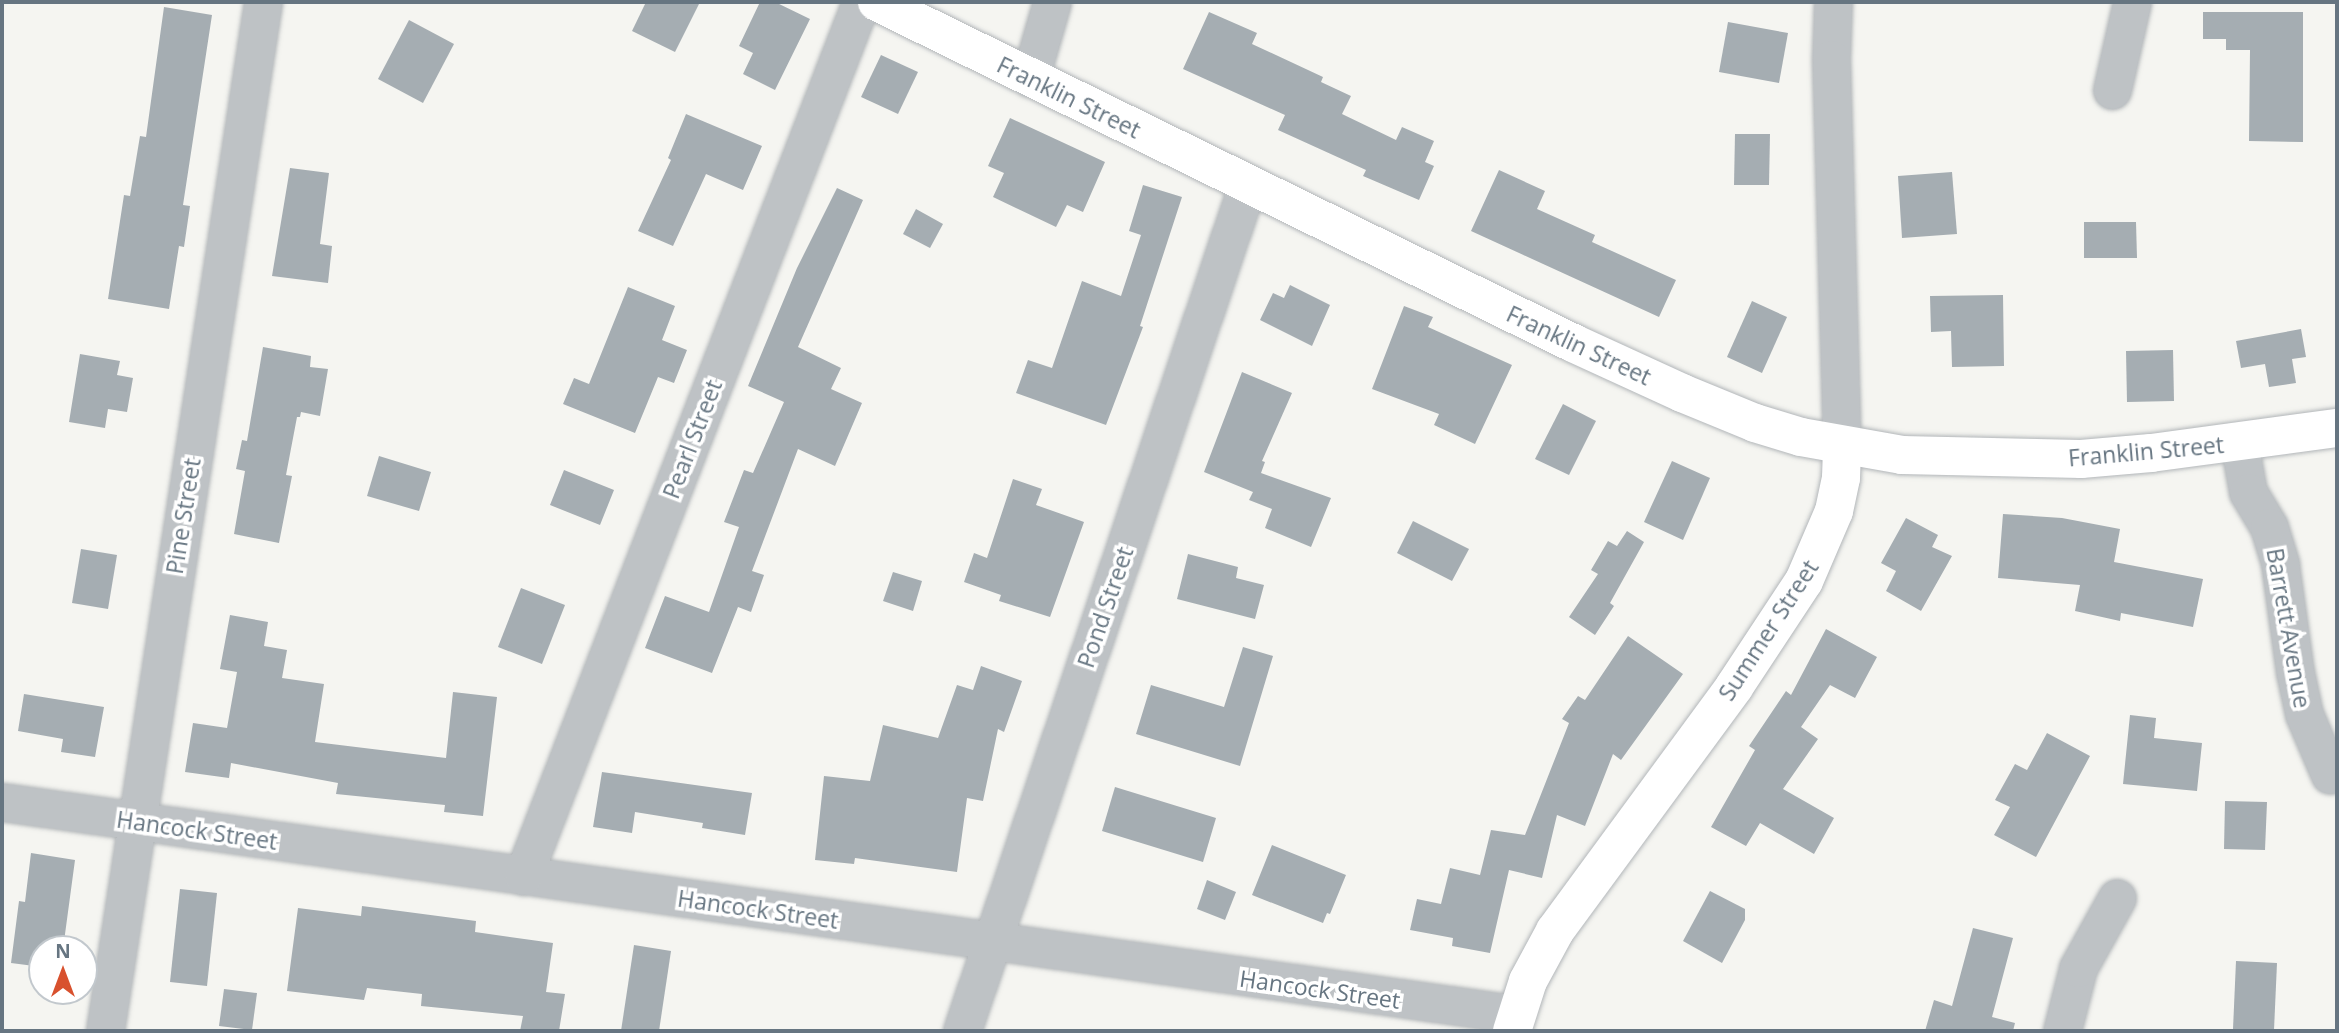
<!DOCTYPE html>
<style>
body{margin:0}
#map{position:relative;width:2339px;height:1033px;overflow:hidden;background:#f5f5f1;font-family:"Open Sans",sans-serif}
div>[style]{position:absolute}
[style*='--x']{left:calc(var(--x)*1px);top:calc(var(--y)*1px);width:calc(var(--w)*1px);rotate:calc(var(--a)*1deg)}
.building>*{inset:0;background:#a5adb2}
.roads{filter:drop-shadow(0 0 2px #b2b6b9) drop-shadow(0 0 2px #b2b6b9)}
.minor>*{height:37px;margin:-18.5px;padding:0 18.5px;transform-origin:18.5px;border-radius:18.5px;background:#bec2c5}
.major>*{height:38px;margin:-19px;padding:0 19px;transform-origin:19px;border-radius:19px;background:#fff}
span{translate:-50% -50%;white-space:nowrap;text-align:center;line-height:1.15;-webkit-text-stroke:7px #fff;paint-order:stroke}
.street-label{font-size:23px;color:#667581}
.frame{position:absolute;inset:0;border:4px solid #667581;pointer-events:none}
.north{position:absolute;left:28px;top:935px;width:70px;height:70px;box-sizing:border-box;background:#fff;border:2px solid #c2c8cd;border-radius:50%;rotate:0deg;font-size:19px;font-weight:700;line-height:28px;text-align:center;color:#667581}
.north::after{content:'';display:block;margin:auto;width:24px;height:32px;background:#d8512e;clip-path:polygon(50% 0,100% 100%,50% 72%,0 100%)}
</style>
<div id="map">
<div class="building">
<div style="clip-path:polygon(646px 2px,700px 2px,675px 52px,632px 31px)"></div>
<div style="clip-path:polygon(760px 2px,775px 2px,810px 19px,775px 90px,743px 74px,753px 53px,739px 46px)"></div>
<div style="clip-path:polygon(164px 7px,212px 15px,183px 205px,190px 206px,184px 247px,179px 246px,169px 309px,108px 299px,124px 195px,130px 196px,140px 136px,146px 137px)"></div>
<div style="clip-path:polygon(1209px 12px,1257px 33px,1252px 44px,1323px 77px,1321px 82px,1351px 96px,1342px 114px,1396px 140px,1402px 127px,1434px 141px,1425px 162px,1434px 166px,1419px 200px,1363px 176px,1366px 170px,1278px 130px,1285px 115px,1183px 69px)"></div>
<div style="clip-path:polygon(2203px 12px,2303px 12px,2303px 142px,2249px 141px,2250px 50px,2226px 50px,2226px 39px,2203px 39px)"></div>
<div style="clip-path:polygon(409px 20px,454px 44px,423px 103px,378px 79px)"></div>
<div style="clip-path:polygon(1728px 22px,1788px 33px,1779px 83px,1719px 72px)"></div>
<div style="clip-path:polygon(881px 55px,918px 72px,898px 114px,861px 97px)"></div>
<div style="clip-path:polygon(686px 114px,762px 146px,743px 190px,706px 174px,673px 246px,638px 231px,671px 160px,668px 158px)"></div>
<div style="clip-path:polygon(1010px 118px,1105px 162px,1083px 212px,1067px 205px,1056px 227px,993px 197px,1004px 173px,988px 166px)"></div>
<div style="clip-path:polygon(1735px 134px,1770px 134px,1769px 185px,1734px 185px)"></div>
<div style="clip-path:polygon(290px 168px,329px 173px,320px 244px,332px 246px,328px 283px,272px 276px)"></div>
<div style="clip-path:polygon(1499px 170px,1545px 191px,1537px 209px,1595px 235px,1592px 242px,1676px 280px,1659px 317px,1471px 231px)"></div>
<div style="clip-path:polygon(1952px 172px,1957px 234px,1902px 238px,1898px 176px)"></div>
<div style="clip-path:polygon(1143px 185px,1182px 197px,1140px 326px,1143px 327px,1106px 425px,1016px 393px,1028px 360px,1052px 368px,1082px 281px,1121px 296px,1141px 235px,1129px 231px)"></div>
<div style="clip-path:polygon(837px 188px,863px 200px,798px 347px,841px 368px,831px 389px,862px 403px,835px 466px,798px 449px,752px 571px,764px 575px,751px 612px,738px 607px,712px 673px,645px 648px,665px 596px,709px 612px,739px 527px,724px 522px,744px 470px,753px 473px,784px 402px,748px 386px,797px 268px)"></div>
<div style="clip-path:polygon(916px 209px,943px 224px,930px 248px,903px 234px)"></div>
<div style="clip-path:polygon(2084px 222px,2136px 222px,2137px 258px,2084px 258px)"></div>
<div style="clip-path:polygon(1290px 285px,1330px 305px,1312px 346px,1260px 320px,1273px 293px,1284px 298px)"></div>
<div style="clip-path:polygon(628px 287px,675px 306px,662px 340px,687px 350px,674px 383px,658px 377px,635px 433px,563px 404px,574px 378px,589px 384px)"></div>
<div style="clip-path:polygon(2003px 295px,2004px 366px,1952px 367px,1951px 331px,1931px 332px,1930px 296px)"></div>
<div style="clip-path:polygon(1752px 301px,1787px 317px,1762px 373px,1727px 357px)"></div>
<div style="clip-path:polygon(1404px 306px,1433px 317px,1428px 327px,1512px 365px,1475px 444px,1434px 425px,1439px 414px,1372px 389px)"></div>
<div style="clip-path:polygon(2301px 329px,2306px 357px,2292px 359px,2296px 383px,2269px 387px,2265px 364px,2241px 368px,2236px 341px)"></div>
<div style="clip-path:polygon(263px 347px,311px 356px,310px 367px,328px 369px,320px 416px,301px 412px,300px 417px,297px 417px,286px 475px,292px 476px,279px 543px,234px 534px,245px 471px,236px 469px,242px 440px,247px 441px)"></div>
<div style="clip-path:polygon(2173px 350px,2174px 401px,2127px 402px,2126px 351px)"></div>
<div style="clip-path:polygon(80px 354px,120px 361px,117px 375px,133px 378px,127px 412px,108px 409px,105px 428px,69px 422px)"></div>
<div style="clip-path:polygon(1242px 372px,1292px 393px,1262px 461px,1265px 462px,1261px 473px,1331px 498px,1311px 547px,1265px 528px,1272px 509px,1249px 500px,1253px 492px,1204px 472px)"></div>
<div style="clip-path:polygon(1563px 404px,1596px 421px,1569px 475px,1535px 459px)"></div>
<div style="clip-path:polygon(379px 456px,431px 472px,419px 511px,367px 496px)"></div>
<div style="clip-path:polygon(1672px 461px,1710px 478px,1683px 540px,1644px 522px)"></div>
<div style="clip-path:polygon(564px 470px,614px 490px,600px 525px,550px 505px)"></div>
<div style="clip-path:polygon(1013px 479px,1042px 489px,1036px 505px,1084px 522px,1050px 617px,999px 601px,1001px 595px,964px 582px,974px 553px,987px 558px)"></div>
<div style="clip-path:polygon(2003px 514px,2062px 518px,2120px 529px,2114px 562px,2203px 579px,2193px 627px,2121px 613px,2120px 621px,2075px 611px,2080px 585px,1998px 578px)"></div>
<div style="clip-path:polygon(1906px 518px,1938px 535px,1932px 547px,1952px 556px,1921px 611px,1886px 591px,1896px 571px,1881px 563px)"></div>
<div style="clip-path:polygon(1413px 521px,1469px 549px,1452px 581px,1397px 553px)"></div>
<div style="clip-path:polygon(1627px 531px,1644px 542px,1610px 603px,1614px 606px,1595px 635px,1569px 617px,1598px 574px,1591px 570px,1608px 541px,1617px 546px)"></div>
<div style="clip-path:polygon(81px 549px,117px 555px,108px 609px,72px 603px)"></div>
<div style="clip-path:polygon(1188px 554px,1238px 567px,1236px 578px,1264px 585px,1255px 619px,1177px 599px)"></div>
<div style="clip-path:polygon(893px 572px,922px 581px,913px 611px,883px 601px)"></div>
<div style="clip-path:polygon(521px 588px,565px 605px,542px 664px,498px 647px)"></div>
<div style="clip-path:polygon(230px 615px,268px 622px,264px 646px,287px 650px,282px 678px,324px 684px,315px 742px,446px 758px,453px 692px,497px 697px,483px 816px,444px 812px,445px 805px,336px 794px,338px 783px,231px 763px,229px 778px,185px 772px,193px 723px,227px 728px,237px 672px,220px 669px)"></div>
<div style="clip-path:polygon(1826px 629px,1877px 657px,1855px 698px,1830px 685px,1801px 727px,1818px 739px,1783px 789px,1834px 818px,1814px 854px,1760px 823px,1746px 846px,1711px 827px,1755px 750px,1749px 746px,1786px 691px,1791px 695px)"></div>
<div style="clip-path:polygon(1628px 636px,1683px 674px,1621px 760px,1613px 754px,1585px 826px,1557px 815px,1542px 878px,1509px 870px,1490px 953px,1452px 946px,1453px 938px,1410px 930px,1417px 899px,1441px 904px,1450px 868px,1480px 875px,1491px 830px,1525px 835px,1569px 723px,1562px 719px,1578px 696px,1585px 700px)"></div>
<div style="clip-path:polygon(1243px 647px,1273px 656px,1240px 766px,1136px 734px,1151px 685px,1224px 707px)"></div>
<div style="clip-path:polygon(981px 666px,1022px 681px,1004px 732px,998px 729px,983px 801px,967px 798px,957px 872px,855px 858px,854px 864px,815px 860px,824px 776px,870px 781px,883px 725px,938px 738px,957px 685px,973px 690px)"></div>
<div style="clip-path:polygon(24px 694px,104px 707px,95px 757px,61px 752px,63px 739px,18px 731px)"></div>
<div style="clip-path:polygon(2130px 715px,2156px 718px,2154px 738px,2202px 743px,2197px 791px,2123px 784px)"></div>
<div style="clip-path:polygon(2047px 733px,2090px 756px,2036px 857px,1994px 835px,2010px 807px,1995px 800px,2015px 764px,2027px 770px)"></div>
<div style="clip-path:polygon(602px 772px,752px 793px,745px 835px,702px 828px,703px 823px,635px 812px,632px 833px,593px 827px)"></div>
<div style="clip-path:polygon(1115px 787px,1216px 818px,1203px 862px,1102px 831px)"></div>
<div style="clip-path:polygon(2225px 801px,2267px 802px,2265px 850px,2224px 849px)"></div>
<div style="clip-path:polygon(1272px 845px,1346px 875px,1330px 914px,1327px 913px,1323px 923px,1252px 895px)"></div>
<div style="clip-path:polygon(31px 853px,75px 860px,63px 949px,42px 949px,42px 967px,11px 963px,19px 901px,25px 902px)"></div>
<div style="clip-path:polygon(1207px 880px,1236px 892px,1225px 920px,1197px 909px)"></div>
<div style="clip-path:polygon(180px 889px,217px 893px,207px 986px,170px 982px)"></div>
<div style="clip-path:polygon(1710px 891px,1745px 909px,1745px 920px,1722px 963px,1683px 941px)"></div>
<div style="clip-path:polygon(362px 906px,476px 921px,475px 932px,553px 943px,546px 992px,565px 994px,559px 1031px,520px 1031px,523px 1016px,421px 1006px,422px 994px,367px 988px,364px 1000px,287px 991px,298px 908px,361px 916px)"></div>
<div style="clip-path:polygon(1973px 928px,2013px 938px,1992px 1017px,2015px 1023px,2013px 1031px,1925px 1031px,1934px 1000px,1952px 1006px)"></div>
<div style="clip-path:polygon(634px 945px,671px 951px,659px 1031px,621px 1031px)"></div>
<div style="clip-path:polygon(2236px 961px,2277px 963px,2274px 1030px,2233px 1029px)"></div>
<div style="clip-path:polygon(224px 989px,257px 993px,252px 1030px,219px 1026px)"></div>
</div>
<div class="roads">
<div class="minor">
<div style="--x:1833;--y:2;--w:57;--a:92"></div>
<div style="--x:1831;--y:59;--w:387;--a:88.4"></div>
<div style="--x:1030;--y:78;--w:79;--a:-73.9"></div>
<div style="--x:2112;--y:90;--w:90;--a:-77.2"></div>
<div style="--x:2239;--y:442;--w:51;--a:79.8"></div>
<div style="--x:2248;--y:492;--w:41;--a:59"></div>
<div style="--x:2269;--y:527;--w:39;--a:73"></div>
<div style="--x:2280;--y:564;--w:109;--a:82.1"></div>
<div style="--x:2295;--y:672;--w:43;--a:77.9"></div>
<div style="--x:2304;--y:714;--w:66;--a:66.9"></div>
<div style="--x:2;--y:802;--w:1528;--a:7.98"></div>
<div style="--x:523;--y:876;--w:937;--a:-68.86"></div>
<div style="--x:105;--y:1031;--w:1041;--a:-81.27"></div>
<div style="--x:962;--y:1031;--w:895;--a:-71.36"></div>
<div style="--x:2062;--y:1031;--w:65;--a:-75.7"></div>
<div style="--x:2078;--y:968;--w:80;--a:-60.9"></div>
</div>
<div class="major">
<div style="--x:877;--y:2;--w:775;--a:26.1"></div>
<div style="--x:1573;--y:343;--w:120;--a:24.6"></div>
<div style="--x:1682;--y:393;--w:79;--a:22.3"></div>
<div style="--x:1755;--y:423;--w:48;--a:16.9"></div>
<div style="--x:1801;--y:437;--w:103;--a:10.1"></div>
<div style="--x:1902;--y:455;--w:179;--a:1.3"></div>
<div style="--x:2081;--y:459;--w:70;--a:-4.9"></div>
<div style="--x:2151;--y:453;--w:188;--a:-7.7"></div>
<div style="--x:1512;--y:1031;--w:52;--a:-72.3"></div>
<div style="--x:1528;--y:981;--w:57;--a:-61.6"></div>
<div style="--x:1555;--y:931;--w:303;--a:-53.7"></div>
<div style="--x:1734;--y:687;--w:127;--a:-56.6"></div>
<div style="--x:1804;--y:581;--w:76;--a:-66.8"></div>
<div style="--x:1834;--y:511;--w:34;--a:-78"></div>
<div style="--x:1841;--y:478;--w:32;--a:-88"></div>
</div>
</div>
<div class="street-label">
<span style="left:1069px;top:97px;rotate:26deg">Franklin Street</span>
<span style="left:1579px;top:345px;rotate:25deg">Franklin Street</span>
<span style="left:692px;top:439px;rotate:-69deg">Pearl Street</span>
<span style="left:2146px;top:451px;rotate:-5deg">Franklin Street</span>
<span style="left:183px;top:516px;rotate:-81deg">Pine Street</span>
<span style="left:1105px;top:607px;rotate:-71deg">Pond Street</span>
<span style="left:2289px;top:628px;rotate:80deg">Barrett Avenue</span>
<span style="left:1768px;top:630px;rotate:-57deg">Summer Street</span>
<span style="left:197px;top:830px;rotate:8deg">Hancock Street</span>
<span style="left:758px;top:909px;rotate:8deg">Hancock Street</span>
<span style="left:1320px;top:989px;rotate:8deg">Hancock Street</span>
</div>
<div class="frame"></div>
<div class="north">N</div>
</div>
